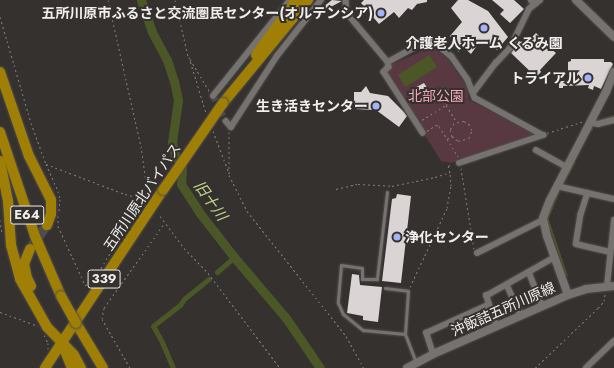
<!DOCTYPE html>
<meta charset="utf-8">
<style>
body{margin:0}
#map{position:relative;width:614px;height:368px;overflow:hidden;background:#34312f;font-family:Jost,"Noto Sans JP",sans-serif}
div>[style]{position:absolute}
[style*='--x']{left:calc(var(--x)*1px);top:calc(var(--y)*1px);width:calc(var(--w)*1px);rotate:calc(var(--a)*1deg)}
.green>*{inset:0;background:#593941}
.water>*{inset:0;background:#4c5728}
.stream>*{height:1.5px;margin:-0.75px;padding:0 0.75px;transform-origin:0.75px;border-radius:0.75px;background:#4c5728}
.canal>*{height:5px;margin:-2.5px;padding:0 2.5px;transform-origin:2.5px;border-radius:2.5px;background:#4c5728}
.river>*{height:9px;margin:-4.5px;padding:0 4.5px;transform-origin:4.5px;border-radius:4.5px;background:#4c5728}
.building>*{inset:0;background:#dad5d4}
.street-tunnel>*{height:5.5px;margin-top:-2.75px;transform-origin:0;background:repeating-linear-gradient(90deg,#504e4c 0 5.5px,transparent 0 8.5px)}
.highway-tunnel>*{height:10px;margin-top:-5px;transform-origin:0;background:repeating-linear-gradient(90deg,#504e4c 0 10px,transparent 0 15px)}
.path>*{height:1px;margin-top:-0.5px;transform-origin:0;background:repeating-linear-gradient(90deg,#807d7c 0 2px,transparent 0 5px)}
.roads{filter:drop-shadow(0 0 1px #4f4c4b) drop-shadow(0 0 1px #4f4c4b)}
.lane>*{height:3px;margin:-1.5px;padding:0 1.5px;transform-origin:1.5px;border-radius:1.5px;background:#75726f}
.street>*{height:5.5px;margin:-2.75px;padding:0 2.75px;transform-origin:2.75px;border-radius:2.75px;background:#75726f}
.secondary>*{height:8px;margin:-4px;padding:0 4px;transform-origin:4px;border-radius:4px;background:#75726f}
.highway>*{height:10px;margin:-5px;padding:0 5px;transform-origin:5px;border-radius:5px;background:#9f7f05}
.bridges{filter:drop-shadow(0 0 1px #4f4c4b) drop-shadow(0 0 1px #4f4c4b)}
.highway-bridge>*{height:10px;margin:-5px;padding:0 5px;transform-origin:5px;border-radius:5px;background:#9f7f05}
.dots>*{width:11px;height:11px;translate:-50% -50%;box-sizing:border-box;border:2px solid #34312f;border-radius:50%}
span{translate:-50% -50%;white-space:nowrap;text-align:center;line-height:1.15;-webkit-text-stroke:4px #34312f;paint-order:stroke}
.shield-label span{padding:1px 3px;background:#34312f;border:1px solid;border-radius:3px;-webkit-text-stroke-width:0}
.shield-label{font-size:13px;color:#f1efee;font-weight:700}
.poi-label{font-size:14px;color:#f1efee;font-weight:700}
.right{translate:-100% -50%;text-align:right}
.left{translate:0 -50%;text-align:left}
.park-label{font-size:14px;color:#f9a7bb}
.street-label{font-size:14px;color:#f1efee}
.water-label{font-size:15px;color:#c2d489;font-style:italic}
</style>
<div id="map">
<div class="green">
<div style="clip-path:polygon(429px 45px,448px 59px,467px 87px,469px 100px,535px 135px,451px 163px,441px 161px,383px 68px,418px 53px)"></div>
</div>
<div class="water">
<div style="clip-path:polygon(429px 55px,437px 67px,405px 87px,398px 75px)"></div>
</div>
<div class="stream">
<div style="--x:598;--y:121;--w:17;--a:-17"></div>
<div style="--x:588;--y:134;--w:6;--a:-51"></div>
<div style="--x:563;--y:184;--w:24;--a:-62"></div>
<div style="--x:559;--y:192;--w:29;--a:112"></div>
<div style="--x:548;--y:219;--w:59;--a:71.3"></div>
</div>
<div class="canal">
<div style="--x:217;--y:272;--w:23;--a:-41"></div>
<div style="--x:173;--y:368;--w:28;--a:-113"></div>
<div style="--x:162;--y:342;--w:18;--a:-119"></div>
<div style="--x:153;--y:326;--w:34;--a:-38"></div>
<div style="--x:180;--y:305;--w:7;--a:-56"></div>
<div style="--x:184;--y:299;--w:32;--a:-39"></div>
</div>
<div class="river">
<div style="--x:141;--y:0;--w:34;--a:71"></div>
<div style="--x:152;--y:32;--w:32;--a:62"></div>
<div style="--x:167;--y:60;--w:22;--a:72"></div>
<div style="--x:174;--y:81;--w:19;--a:78"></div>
<div style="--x:178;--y:100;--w:42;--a:98.1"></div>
<div style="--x:172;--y:142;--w:13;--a:77"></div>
<div style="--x:175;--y:155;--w:14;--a:60"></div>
<div style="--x:182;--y:167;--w:17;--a:93"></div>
<div style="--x:181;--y:184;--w:33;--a:57"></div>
<div style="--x:199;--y:212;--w:57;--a:52.1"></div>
<div style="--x:234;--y:257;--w:80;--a:49.6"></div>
<div style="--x:286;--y:318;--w:60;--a:55.8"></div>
</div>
<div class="building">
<div style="clip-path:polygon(332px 0,342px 1px,325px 10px,323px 7px)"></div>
<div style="clip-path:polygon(364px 0,427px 0,427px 2px,417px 4px,412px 10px,408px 8px,399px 18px,394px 12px,379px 24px,361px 3px)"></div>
<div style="clip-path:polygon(458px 0,468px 0,488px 11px,508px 37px,497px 50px,481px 40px,471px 54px,463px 47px,459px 52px,454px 47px,458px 43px,450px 36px,462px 22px,451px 8px)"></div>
<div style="clip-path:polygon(492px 0,514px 0,524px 9px,510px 23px,500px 14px,504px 10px)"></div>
<div style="clip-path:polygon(536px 33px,542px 39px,540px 41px,549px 51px,551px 49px,556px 53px,540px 70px,541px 72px,536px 77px,511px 53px,519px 41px,521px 42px,527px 36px,530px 39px)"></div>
<div style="clip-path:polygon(571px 59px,604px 59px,604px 62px,611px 62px,613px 64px,601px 89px,594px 86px,593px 90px,588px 88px,589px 85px,563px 86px,563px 88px,559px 88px,559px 81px,568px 81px,568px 62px,571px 61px)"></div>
<div style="clip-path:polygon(424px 83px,432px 96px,420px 103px,411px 90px)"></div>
<div style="clip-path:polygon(366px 86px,370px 93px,388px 96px,404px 112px,407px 116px,399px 127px,376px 110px,354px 109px,354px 92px,361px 92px)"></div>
<div style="clip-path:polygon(397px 194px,411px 196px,401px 283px,382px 281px,392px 199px,396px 198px)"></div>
<div style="clip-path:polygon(352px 274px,359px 275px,360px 285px,382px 287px,378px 322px,363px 320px,363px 316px,347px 313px)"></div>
</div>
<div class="street-tunnel">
<div style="--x:213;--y:96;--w:28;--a:63"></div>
</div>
<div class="highway-tunnel">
<div style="--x:30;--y:249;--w:29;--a:-55"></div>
</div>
<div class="path">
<div style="--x:108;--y:0;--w:150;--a:77.3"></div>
<div style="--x:141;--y:146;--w:51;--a:82.2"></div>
<div style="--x:175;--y:0;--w:57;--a:76.9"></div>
<div style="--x:0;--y:17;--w:110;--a:73.7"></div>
<div style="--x:31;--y:123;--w:44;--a:69.9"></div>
<div style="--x:46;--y:164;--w:30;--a:66"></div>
<div style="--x:58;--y:191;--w:8;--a:76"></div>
<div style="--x:60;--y:199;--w:12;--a:95"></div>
<div style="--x:189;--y:57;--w:59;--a:73.1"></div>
<div style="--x:190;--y:59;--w:39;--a:59"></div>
<div style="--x:446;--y:105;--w:25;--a:-34"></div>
<div style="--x:422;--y:120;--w:28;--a:-32"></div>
<div style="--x:446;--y:105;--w:19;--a:58"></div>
<div style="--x:213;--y:131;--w:45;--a:69.1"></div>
<div style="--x:427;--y:131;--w:11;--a:-34"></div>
<div style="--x:436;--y:125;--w:3;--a:18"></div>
<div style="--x:439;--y:126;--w:36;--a:58"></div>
<div style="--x:229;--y:132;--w:43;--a:90"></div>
<div style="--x:229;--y:175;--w:40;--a:63.4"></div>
<div style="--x:247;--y:211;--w:159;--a:51.6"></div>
<div style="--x:346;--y:336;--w:37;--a:61"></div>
<div style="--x:547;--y:133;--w:39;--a:-18"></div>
<div style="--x:447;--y:139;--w:6;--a:-31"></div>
<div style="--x:452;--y:136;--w:8;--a:40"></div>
<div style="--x:458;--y:141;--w:11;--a:-15"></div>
<div style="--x:469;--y:138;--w:9;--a:-69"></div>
<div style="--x:472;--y:130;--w:5;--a:-112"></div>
<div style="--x:470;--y:125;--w:7;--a:-146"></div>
<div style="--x:464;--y:121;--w:10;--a:169"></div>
<div style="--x:454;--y:123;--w:8;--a:120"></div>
<div style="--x:450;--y:130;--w:6;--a:72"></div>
<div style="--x:46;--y:164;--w:85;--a:20.8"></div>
<div style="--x:125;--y:194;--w:23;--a:15"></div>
<div style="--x:461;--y:168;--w:82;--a:80.9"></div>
<div style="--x:336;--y:189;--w:23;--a:-13"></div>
<div style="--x:358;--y:184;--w:34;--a:3"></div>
<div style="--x:392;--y:186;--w:44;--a:-11.8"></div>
<div style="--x:435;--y:177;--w:16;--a:-18"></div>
<div style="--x:450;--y:172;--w:6;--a:-108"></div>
<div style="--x:448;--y:166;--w:5;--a:-22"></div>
<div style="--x:58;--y:216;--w:10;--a:90"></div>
<div style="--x:58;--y:226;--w:65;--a:65.4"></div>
<div style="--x:85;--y:285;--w:6;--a:-9"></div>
<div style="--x:160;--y:216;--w:40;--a:53"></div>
<div style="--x:184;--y:248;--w:35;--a:46"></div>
<div style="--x:208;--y:273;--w:119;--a:52.8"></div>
<div style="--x:0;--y:220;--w:13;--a:81"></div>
<div style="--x:93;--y:281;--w:95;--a:-58.3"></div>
<div style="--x:410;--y:287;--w:87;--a:-64.9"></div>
<div style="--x:447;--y:208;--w:22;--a:-80"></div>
<div style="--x:451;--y:186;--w:13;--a:-94"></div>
<div style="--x:0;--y:312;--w:40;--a:20.2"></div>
<div style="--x:44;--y:335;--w:9;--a:63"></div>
<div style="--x:48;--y:343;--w:6;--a:90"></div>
<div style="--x:130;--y:368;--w:56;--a:-119.7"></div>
<div style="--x:102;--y:319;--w:11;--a:-80"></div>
<div style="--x:104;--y:308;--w:103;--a:-54.5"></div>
<div style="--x:535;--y:368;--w:87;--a:-43.6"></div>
<div style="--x:598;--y:308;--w:9;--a:-49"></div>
<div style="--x:604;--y:301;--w:7;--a:-82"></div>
</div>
<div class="roads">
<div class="lane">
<div style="--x:387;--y:192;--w:88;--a:96.6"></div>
<div style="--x:377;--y:279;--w:15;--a:180"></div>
<div style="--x:362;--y:279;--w:11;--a:-90"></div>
<div style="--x:362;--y:268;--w:21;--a:-172"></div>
<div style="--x:341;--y:265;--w:38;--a:95"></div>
<div style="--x:338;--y:303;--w:12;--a:66"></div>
<div style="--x:343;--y:314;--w:26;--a:39"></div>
<div style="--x:363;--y:330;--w:42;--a:5.4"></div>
<div style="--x:405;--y:334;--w:30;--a:69"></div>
<div style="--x:385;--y:288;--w:23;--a:7"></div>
<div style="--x:408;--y:291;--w:43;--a:94"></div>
</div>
<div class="street">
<div style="--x:346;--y:0;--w:13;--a:86"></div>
<div style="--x:347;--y:13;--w:64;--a:50.1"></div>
<div style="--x:388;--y:62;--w:48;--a:-28.7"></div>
<div style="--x:430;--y:39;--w:28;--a:39"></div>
<div style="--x:452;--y:57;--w:28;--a:55"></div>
<div style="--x:468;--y:80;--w:19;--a:69"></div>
<div style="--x:475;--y:98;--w:77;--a:28.6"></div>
<div style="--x:388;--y:62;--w:5;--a:79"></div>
<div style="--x:389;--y:67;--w:7;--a:135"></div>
<div style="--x:384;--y:72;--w:72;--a:57.4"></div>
<div style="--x:473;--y:93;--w:38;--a:-53"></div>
<div style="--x:496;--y:63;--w:21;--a:-47"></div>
<div style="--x:510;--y:48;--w:43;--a:-64"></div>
<div style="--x:529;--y:9;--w:14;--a:-39"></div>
<div style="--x:213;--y:96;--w:123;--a:-51.3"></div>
<div style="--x:226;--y:121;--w:8;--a:50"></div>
<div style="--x:231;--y:127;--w:85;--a:-57.1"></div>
<div style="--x:277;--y:56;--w:71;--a:-51.8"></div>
<div style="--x:590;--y:122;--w:8;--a:14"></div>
<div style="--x:598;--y:124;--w:16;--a:-14"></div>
<div style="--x:536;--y:150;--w:35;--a:29"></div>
<div style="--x:459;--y:163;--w:89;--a:-18.4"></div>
<div style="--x:557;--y:186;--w:58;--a:12.8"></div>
<div style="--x:588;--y:193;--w:22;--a:108"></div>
<div style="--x:581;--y:214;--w:30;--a:99"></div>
<div style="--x:576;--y:244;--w:35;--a:13"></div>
<div style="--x:477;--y:253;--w:74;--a:-26.6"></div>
<div style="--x:529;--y:272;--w:37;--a:68"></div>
<div style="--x:507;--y:285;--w:33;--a:65"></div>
<div style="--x:607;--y:286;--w:66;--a:-83.9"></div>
<div style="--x:496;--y:326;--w:32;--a:-108"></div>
<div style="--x:486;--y:296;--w:79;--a:-29.5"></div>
<div style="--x:433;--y:354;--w:22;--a:-108"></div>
<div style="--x:426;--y:333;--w:68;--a:-24.3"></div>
<div style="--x:586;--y:368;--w:39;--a:-44"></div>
</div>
<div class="secondary">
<div style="--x:532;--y:0;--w:4;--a:45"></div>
<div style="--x:576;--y:0;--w:53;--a:44.2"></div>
<div style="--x:568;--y:295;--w:63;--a:-109.6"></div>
<div style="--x:547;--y:236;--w:18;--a:-103"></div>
<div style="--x:543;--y:218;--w:19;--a:-69"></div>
<div style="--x:550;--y:200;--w:122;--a:-62.6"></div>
<div style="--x:606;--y:92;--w:22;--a:-68"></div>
<div style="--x:407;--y:368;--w:30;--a:-28"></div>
<div style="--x:433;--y:354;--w:147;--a:-23.6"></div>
<div style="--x:568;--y:295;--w:19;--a:-18"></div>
<div style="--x:586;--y:289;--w:28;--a:-6"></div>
</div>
<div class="highway">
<div style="--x:256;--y:55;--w:68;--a:-54"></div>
<div style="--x:0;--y:72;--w:89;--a:71"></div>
<div style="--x:29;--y:156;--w:49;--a:63.4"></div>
<div style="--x:51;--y:200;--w:14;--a:90"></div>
<div style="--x:51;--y:214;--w:12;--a:110"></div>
<div style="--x:223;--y:103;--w:134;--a:-50.5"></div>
<div style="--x:0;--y:132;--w:110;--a:71.4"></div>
<div style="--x:35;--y:236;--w:65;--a:66.6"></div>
<div style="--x:0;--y:161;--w:41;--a:78.7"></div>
<div style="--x:8;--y:201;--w:44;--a:86.1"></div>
<div style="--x:11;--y:245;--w:35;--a:75"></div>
<div style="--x:20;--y:279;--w:55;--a:60.6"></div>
<div style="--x:47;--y:327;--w:39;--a:46"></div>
<div style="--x:74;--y:355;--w:15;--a:62"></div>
<div style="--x:30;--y:249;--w:16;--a:112"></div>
<div style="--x:24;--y:264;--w:14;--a:78"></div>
<div style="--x:27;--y:278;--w:9;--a:63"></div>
<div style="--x:76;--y:323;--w:52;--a:59"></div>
<div style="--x:63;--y:346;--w:24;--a:68"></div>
<div style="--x:45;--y:368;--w:214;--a:-56.5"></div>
</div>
</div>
<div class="bridges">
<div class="highway-bridge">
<div style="--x:163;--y:190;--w:106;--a:-55.4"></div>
<div style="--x:61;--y:296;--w:31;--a:61"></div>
</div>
</div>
<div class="dots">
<div style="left:381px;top:13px;background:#a4b2fc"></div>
<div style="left:484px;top:28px;background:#a4b2fc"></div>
<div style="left:588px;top:78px;background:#a4b2fc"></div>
<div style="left:376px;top:106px;background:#a4b2fc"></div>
<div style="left:397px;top:237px;background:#a4b2fc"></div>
</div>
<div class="shield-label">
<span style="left:27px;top:215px">E64</span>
<span style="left:104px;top:279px">339</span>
</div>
<div class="poi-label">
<span class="right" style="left:373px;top:13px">五所川原市ふるさと交流圏民センター(オルテンシア)</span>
<span style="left:484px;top:43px">介護老人ホーム くるみ園</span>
<span class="right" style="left:580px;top:78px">トライアル</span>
<span class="right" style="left:368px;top:106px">生き活きセンター</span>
<span class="left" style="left:405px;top:237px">浄化センター</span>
</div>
<div class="park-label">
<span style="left:436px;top:96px">北部公園</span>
</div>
<div class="street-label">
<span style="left:142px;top:197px;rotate:-56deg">五所川原北バイパス</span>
<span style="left:503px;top:309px;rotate:-24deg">沖飯詰五所川原線</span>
</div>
<div class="water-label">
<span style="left:210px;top:201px;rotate:54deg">旧十川</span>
</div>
</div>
